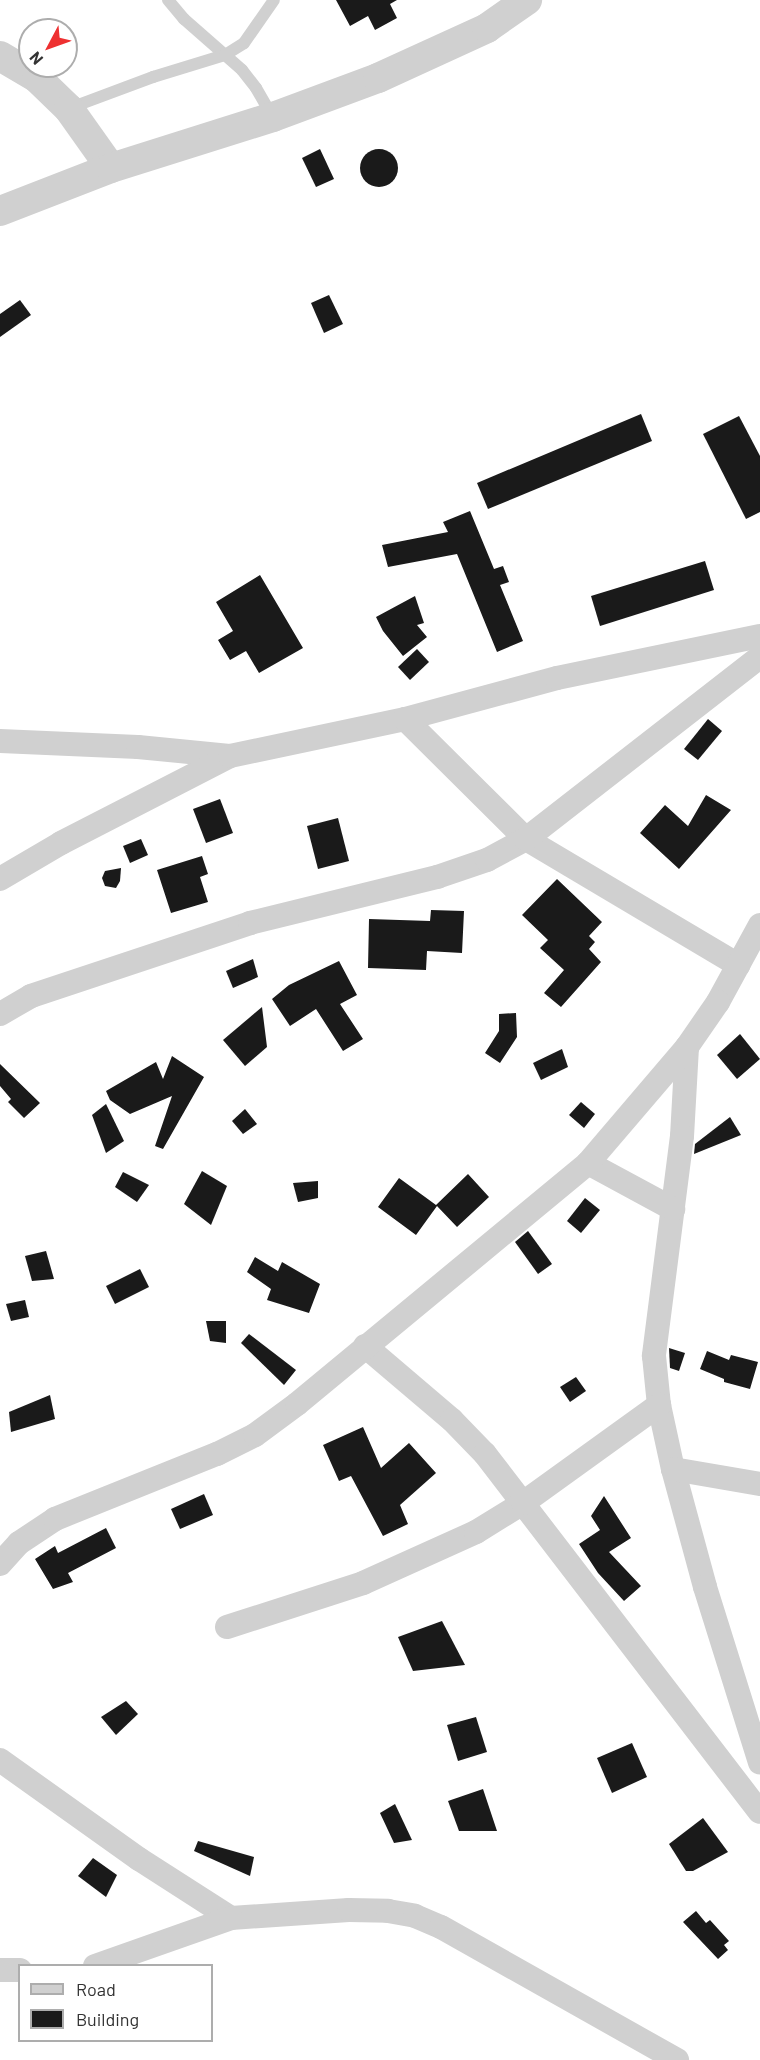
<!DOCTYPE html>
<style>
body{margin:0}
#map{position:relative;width:760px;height:2060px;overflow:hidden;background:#fff;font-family:Barlow,sans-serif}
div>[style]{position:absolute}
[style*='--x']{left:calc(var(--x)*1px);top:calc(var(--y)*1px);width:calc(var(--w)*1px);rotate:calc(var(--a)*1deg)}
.building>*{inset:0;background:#1a1a1a}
.round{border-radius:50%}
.service>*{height:12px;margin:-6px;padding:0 6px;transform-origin:6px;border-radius:6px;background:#d0d0d0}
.minor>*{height:24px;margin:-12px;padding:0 12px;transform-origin:12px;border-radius:12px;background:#d0d0d0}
.tertiary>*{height:30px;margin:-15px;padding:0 15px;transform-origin:15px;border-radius:15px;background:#d0d0d0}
span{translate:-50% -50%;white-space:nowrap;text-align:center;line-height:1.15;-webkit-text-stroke:6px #fff;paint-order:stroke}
.legend{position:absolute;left:18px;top:1964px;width:195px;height:78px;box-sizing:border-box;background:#fff;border:2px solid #adadad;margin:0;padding:8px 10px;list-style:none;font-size:18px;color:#333}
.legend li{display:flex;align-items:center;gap:12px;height:30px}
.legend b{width:30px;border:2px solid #adadad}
.north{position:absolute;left:18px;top:18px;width:60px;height:60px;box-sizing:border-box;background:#fff;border:2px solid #adadad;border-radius:50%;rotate:229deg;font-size:16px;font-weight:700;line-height:24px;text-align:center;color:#333}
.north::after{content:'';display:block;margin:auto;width:21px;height:27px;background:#ee3031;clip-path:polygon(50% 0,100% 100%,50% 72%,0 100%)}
</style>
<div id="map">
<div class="building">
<div style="clip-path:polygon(336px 0,397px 0,390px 4px,397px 18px,375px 30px,368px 16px,350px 26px)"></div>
<div class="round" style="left:360px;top:149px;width:38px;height:38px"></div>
<div style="clip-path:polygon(320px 149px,334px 179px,316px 187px,302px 158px)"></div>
<div style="clip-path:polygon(329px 295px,343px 324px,324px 333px,311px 303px)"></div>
<div style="clip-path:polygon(20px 300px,31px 315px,0 337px,0 314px)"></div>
<div style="clip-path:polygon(641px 414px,652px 441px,488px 509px,477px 483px)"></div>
<div style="clip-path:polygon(739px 416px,760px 456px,760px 512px,746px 519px,703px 434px)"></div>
<div style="clip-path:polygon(470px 511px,494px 569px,503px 566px,509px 582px,500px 585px,523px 641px,497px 652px,457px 554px,388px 567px,382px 545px,448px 532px,443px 522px)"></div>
<div style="clip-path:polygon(705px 561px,714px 590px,600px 626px,591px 596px)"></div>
<div style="clip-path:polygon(260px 575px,303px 648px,259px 673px,246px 651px,230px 660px,218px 640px,233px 631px,216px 602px)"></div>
<div style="clip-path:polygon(415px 596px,424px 623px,417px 625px,427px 637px,403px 656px,383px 631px,376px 617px)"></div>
<div style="clip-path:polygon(417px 649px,429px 662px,410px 680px,398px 667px)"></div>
<div style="clip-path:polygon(708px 719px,722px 731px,698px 760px,684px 749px)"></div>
<div style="clip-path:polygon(706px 795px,731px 810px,679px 869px,640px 833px,665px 805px,688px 826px)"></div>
<div style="clip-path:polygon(220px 799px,233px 833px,206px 843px,193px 809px)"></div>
<div style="clip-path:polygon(338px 818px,349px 861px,318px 869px,307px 826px)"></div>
<div style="clip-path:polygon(141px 839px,148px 855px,130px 863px,123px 846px)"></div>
<div style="clip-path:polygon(202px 856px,208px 874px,200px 877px,208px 902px,171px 913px,157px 870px)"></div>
<div style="clip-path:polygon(121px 868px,120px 881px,116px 888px,105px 886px,102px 878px,105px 871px)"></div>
<div style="clip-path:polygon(557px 879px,602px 922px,589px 936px,595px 942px,589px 949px,601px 962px,561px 1007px,544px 993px,564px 970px,540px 948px,548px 940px,522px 915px)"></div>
<div style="clip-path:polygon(431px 910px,464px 911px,462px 953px,427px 951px,426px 970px,368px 968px,369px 919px,430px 921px)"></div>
<div style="clip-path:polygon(253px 959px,258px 977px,233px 988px,226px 971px)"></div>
<div style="clip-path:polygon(339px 961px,357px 995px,340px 1004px,363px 1039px,343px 1051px,316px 1009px,290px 1026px,272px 999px,289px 985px)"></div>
<div style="clip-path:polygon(262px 1007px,267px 1047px,245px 1066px,223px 1040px)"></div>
<div style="clip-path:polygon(516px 1013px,517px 1037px,500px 1063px,485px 1053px,499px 1031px,499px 1014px)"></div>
<div style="clip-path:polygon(740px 1034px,760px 1059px,737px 1079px,717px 1055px)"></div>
<div style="clip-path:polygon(562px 1049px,568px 1067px,541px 1080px,533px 1063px)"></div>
<div style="clip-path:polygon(172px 1056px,204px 1077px,163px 1149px,155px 1146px,172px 1096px,130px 1114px,110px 1100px,106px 1091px,156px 1062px,163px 1079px)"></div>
<div style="clip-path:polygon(0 1064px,40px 1103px,24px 1118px,8px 1102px,11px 1099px,0 1086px)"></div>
<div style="clip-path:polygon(581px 1102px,595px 1114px,584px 1128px,569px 1115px)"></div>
<div style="clip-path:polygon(106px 1104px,124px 1141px,106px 1153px,92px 1115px)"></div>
<div style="clip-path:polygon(245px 1109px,257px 1124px,243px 1134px,232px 1121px)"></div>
<div style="clip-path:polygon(730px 1117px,741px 1135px,694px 1154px,695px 1144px)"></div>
<div style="clip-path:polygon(202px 1171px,227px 1186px,211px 1225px,184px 1204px)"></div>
<div style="clip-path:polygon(123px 1172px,149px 1185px,137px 1202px,115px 1187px)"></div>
<div style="clip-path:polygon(468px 1174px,489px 1197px,457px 1227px,437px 1206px,416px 1235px,378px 1207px,399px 1178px,436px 1205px)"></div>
<div style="clip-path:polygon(318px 1181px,318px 1198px,298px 1202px,293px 1183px)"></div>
<div style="clip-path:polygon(585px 1198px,600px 1210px,581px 1233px,567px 1221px)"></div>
<div style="clip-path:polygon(528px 1231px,552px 1264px,538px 1274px,515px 1242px)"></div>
<div style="clip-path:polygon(46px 1251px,54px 1279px,32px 1281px,25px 1256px)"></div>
<div style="clip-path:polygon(255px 1257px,278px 1271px,282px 1262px,320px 1284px,309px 1313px,267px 1300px,271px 1289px,247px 1272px)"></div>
<div style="clip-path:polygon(140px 1269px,149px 1287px,115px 1304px,106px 1286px)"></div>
<div style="clip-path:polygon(25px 1300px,29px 1317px,11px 1321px,6px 1304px)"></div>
<div style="clip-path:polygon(206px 1321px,226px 1321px,226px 1343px,210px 1341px)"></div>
<div style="clip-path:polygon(249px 1334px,296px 1370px,284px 1385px,241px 1343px)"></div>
<div style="clip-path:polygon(669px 1348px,685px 1353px,679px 1371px,670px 1368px)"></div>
<div style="clip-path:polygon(707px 1351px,729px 1360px,731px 1355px,758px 1362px,750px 1389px,724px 1382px,724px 1379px,700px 1369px)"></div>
<div style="clip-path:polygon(576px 1377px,586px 1391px,570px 1402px,560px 1387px)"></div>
<div style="clip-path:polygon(50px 1395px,55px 1419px,11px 1432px,9px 1412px)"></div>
<div style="clip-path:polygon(363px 1427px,381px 1468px,409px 1443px,436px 1473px,400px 1505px,408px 1524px,383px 1536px,351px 1476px,339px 1481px,323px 1445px)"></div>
<div style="clip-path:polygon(204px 1494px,213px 1515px,180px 1529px,171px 1509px)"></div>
<div style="clip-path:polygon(604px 1496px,631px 1538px,609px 1552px,641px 1586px,624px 1601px,598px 1573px,579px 1544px,600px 1530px,591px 1516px)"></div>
<div style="clip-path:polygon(106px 1528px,116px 1548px,68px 1573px,73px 1582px,53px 1589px,35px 1559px,55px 1546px,58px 1553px)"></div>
<div style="clip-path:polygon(442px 1621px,465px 1665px,413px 1671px,398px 1637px)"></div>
<div style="clip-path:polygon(126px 1701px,138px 1714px,116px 1735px,101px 1717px)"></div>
<div style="clip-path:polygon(476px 1717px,487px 1752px,458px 1761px,447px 1725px)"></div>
<div style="clip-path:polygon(632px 1743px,647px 1777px,612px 1793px,597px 1758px)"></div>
<div style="clip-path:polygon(483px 1789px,497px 1831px,459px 1831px,448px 1801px)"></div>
<div style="clip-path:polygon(395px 1804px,412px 1840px,394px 1843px,380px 1813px)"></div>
<div style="clip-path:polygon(703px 1818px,728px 1852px,693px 1871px,686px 1871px,669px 1844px)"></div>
<div style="clip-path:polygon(198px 1841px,254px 1857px,250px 1876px,194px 1851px)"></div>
<div style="clip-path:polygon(93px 1858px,117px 1875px,106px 1897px,78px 1876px)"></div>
<div style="clip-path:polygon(696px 1911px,706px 1923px,710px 1920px,729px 1941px,724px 1945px,728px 1950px,718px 1959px,683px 1922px)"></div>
</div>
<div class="service">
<div style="--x:168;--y:0;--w:25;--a:50"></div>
<div style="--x:184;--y:19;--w:77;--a:41.3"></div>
<div style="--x:242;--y:70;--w:23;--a:52"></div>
<div style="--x:256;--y:88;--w:32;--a:60"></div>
<div style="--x:70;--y:108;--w:89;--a:-20.5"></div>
<div style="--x:153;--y:77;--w:75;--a:-17"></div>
<div style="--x:225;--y:55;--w:22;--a:-32"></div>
<div style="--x:244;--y:43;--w:52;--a:-55.1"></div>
</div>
<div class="minor">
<div style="--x:405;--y:719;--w:170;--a:44.8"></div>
<div style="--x:526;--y:839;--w:247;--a:30.7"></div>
<div style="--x:0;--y:741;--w:138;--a:2.5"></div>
<div style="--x:138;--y:747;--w:92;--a:5.6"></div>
<div style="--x:0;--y:879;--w:71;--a:-30.5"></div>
<div style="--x:61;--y:843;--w:190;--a:-27.2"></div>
<div style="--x:230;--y:756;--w:179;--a:-11.9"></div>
<div style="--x:405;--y:719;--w:157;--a:-15.1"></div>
<div style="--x:557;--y:678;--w:207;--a:-11.7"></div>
<div style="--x:760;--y:925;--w:88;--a:118.6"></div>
<div style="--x:718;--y:1002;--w:55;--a:124.6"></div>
<div style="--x:687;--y:1047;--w:89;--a:93.2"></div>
<div style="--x:682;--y:1136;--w:222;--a:97.3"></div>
<div style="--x:654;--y:1356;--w:49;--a:84.2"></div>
<div style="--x:659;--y:1405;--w:66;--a:77.7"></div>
<div style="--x:673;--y:1469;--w:122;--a:74.8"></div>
<div style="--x:705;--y:1587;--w:184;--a:72.6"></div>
<div style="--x:0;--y:1014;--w:36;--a:-30"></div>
<div style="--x:31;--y:996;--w:231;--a:-18.4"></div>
<div style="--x:250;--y:923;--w:193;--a:-13.8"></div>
<div style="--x:437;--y:877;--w:53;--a:-18.8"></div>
<div style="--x:487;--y:860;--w:44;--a:-28.3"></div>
<div style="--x:526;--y:839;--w:296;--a:-37.9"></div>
<div style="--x:588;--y:1163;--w:97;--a:28.4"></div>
<div style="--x:365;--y:1346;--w:114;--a:40.4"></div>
<div style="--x:452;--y:1420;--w:47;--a:45.9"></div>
<div style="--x:485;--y:1454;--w:451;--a:52.5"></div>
<div style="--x:673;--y:1469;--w:88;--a:9.8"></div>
<div style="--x:0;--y:1564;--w:28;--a:-48"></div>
<div style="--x:19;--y:1543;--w:43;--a:-33.7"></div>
<div style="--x:55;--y:1519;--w:175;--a:-21.9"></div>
<div style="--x:217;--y:1454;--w:42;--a:-26.6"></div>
<div style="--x:255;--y:1435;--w:52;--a:-36.4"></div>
<div style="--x:297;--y:1404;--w:378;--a:-39.6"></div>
<div style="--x:588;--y:1163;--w:153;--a:-49.5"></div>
<div style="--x:227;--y:1627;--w:143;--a:-17.9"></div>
<div style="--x:363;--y:1583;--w:124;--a:-24.3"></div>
<div style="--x:476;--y:1532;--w:55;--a:-31.7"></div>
<div style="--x:523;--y:1503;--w:168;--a:-35.8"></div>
<div style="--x:0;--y:1760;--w:171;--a:35.5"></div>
<div style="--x:139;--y:1859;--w:109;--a:32.7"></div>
<div style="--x:231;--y:1918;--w:118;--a:-3.9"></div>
<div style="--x:349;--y:1910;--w:39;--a:1"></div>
<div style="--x:388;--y:1911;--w:27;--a:10"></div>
<div style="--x:415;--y:1916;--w:28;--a:23"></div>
<div style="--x:441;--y:1927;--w:271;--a:29.4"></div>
<div style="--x:95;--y:1966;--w:144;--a:-19.4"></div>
<div style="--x:0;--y:1970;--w:20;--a:0"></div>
</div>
<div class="tertiary">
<div style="--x:0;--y:56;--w:43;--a:30.7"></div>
<div style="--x:37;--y:78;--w:45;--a:44.1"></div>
<div style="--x:69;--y:109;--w:72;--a:54.6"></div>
<div style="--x:0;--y:211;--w:119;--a:-21.2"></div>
<div style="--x:111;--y:168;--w:170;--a:-17.5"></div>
<div style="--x:273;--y:117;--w:112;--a:-20.4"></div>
<div style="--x:378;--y:78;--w:120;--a:-24.6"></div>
<div style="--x:487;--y:28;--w:49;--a:-35"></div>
</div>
<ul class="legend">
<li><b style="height:8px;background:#d0d0d0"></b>Road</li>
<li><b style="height:16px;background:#1a1a1a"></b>Building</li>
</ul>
<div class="north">N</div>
</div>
